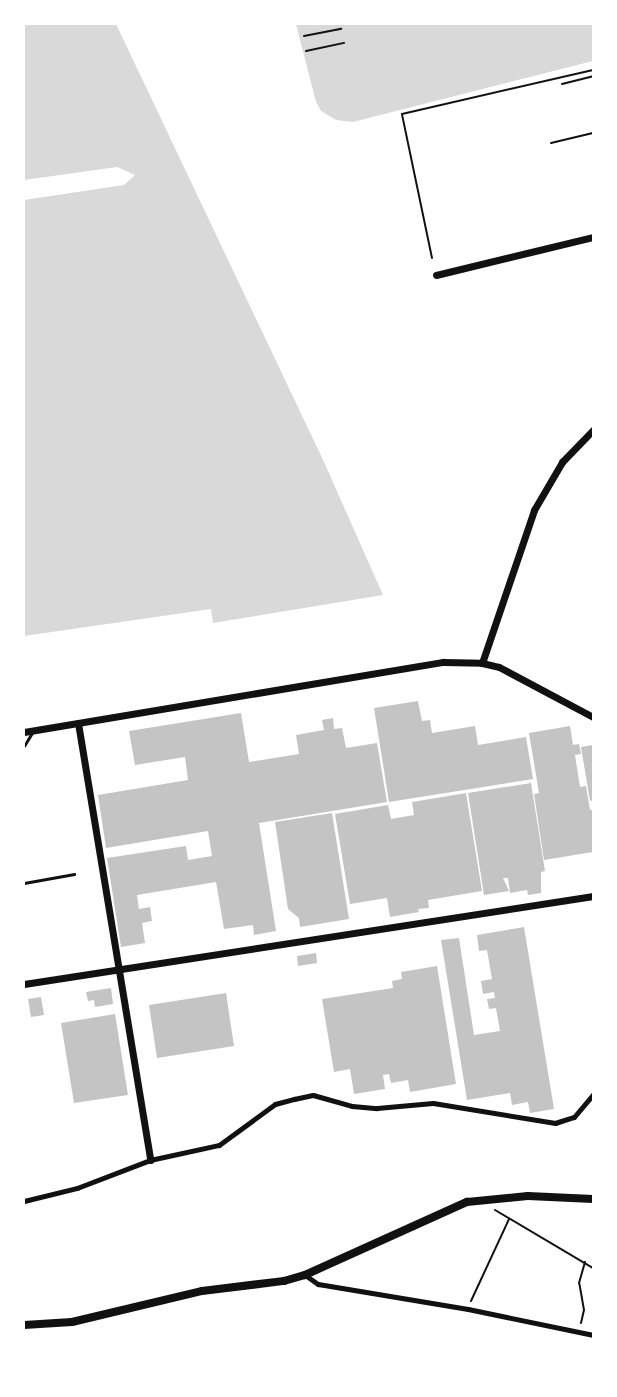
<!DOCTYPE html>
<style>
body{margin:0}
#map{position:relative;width:617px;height:1397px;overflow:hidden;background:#fff;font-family:Montserrat,sans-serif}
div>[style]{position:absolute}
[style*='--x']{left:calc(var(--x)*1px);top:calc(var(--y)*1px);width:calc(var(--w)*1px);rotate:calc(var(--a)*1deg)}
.water>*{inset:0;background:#d9d9d9}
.pier>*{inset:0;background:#fff}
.building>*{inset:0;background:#c4c4c4}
.path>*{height:2px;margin:-1px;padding:0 1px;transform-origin:1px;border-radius:1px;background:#111}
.service>*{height:3px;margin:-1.5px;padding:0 1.5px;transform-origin:1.5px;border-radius:1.5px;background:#111}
.minor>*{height:5px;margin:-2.5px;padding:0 2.5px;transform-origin:2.5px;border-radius:2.5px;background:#111}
.tertiary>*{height:7px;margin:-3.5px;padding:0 3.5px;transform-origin:3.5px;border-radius:3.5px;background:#111}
.secondary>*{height:8px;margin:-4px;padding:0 4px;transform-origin:4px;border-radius:4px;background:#111}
span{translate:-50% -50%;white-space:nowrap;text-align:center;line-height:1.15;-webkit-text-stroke:5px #fff;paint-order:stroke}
.frame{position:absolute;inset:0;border:25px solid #fff;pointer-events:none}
</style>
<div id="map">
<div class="water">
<div style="clip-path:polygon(24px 24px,116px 24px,324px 462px,383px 595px,213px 623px,211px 609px,24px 636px)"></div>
<div style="clip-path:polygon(296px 24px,593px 24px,593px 61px,353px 122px,336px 120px,321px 111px,316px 102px)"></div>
</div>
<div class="pier">
<div style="clip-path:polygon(117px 167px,135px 175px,124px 185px,24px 200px,24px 180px)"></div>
</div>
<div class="building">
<div style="clip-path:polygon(418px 701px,422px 721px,430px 720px,432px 733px,475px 726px,478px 745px,526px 737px,533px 779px,389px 802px,374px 708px)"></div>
<div style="clip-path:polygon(241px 713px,249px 762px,299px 754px,296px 735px,324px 730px,322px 720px,333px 718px,334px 729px,342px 728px,346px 748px,377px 743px,387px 802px,259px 823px,276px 931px,254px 935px,253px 925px,224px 929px,216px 882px,137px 895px,139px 909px,150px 907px,152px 921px,142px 923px,145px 943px,121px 947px,107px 858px,186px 846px,188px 860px,212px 856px,208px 831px,106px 848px,98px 795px,188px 780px,185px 757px,135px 765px,129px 731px)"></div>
<div style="clip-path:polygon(570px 726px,573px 745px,579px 744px,581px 754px,575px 755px,580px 787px,586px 786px,590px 810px,593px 810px,593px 852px,544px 860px,534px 794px,539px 793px,529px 733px)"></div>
<div style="clip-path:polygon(593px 745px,593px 800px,590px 801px,581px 747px)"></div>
<div style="clip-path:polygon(531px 783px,545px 871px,541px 872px,541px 893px,528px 895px,527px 890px,510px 893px,508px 878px,503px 878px,509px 891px,484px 895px,468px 793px)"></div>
<div style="clip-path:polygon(466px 793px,482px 891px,428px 900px,429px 908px,418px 909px,419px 912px,390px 917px,387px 898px,350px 904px,335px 814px,388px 805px,391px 819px,414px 815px,412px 802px)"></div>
<div style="clip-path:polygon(332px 813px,349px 919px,300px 927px,299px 918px,288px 909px,275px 822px)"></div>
<div style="clip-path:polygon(524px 927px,554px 1109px,530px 1113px,528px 1102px,512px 1105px,510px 1093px,467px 1100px,441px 940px,459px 938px,474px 1035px,500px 1031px,496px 1008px,489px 1009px,487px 999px,495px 998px,494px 992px,483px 994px,481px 981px,492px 979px,487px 950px,479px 951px,477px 935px)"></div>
<div style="clip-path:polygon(316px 953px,317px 963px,298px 966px,297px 956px)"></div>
<div style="clip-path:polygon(437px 966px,456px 1084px,410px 1092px,408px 1080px,391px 1083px,389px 1074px,383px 1075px,385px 1089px,354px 1094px,350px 1069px,334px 1072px,322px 999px,393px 988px,392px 981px,402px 979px,401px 972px)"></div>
<div style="clip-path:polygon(111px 988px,113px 1004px,95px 1007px,94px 1000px,88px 1001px,86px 992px)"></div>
<div style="clip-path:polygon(226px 993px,234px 1046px,157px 1058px,149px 1005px)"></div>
<div style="clip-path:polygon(41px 997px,44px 1015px,31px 1017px,28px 999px)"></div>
<div style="clip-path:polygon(115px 1014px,128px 1095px,74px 1103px,61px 1023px)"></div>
</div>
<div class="path">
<div style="--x:304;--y:36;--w:38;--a:-11"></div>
<div style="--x:306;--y:51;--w:39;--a:-12"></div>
<div style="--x:562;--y:84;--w:32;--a:-14"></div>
<div style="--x:551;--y:143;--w:43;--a:-13.4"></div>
<div style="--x:432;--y:258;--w:147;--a:-101.8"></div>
<div style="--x:402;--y:114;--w:196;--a:-13"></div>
<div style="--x:495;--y:1210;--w:114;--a:30.6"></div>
<div style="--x:471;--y:1301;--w:90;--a:-65.1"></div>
<div style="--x:581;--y:1323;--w:13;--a:-77"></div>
<div style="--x:584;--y:1310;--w:27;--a:-100"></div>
<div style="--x:579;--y:1283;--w:22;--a:-74"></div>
</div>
<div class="service">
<div style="--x:24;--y:746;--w:17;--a:-59"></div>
<div style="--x:24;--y:883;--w:51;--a:-10.2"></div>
</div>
<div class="minor">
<div style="--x:24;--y:1201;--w:55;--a:-13.8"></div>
<div style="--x:77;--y:1188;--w:78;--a:-21"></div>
<div style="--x:150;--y:1160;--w:71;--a:-12.3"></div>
<div style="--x:219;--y:1145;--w:69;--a:-36.2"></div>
<div style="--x:275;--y:1104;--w:20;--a:-15"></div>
<div style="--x:294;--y:1099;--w:19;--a:-12"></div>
<div style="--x:313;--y:1095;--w:41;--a:15.8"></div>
<div style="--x:352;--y:1106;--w:25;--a:5"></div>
<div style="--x:377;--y:1108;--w:56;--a:-5.1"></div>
<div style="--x:433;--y:1103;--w:124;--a:9.3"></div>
<div style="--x:555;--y:1123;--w:20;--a:-18"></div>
<div style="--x:574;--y:1117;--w:30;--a:-50"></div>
<div style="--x:305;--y:1275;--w:16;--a:35"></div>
<div style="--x:318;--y:1284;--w:152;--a:9.5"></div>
<div style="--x:468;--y:1309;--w:128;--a:11.7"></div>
</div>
<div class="tertiary">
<div style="--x:436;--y:275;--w:162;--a:-13.6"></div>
<div style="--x:482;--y:663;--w:162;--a:-71.2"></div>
<div style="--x:534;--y:510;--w:56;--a:-59.7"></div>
<div style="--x:562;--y:462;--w:45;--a:-45.9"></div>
<div style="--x:78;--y:723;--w:443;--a:80.6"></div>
<div style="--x:24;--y:732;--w:425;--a:-9.5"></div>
<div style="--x:443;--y:662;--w:39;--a:1"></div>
<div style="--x:482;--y:663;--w:17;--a:13"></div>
<div style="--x:499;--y:667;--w:106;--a:28"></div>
<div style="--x:24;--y:984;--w:576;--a:-8.79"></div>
</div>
<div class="secondary">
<div style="--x:24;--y:1325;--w:48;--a:-3.6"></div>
<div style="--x:72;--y:1322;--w:134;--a:-13.4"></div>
<div style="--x:202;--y:1291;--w:83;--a:-7"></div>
<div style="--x:284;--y:1281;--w:22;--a:-16"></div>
<div style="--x:305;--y:1275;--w:178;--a:-24.3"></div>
<div style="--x:467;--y:1202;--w:61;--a:-5.6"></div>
<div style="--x:528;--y:1196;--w:65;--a:2.6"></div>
</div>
<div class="frame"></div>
</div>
